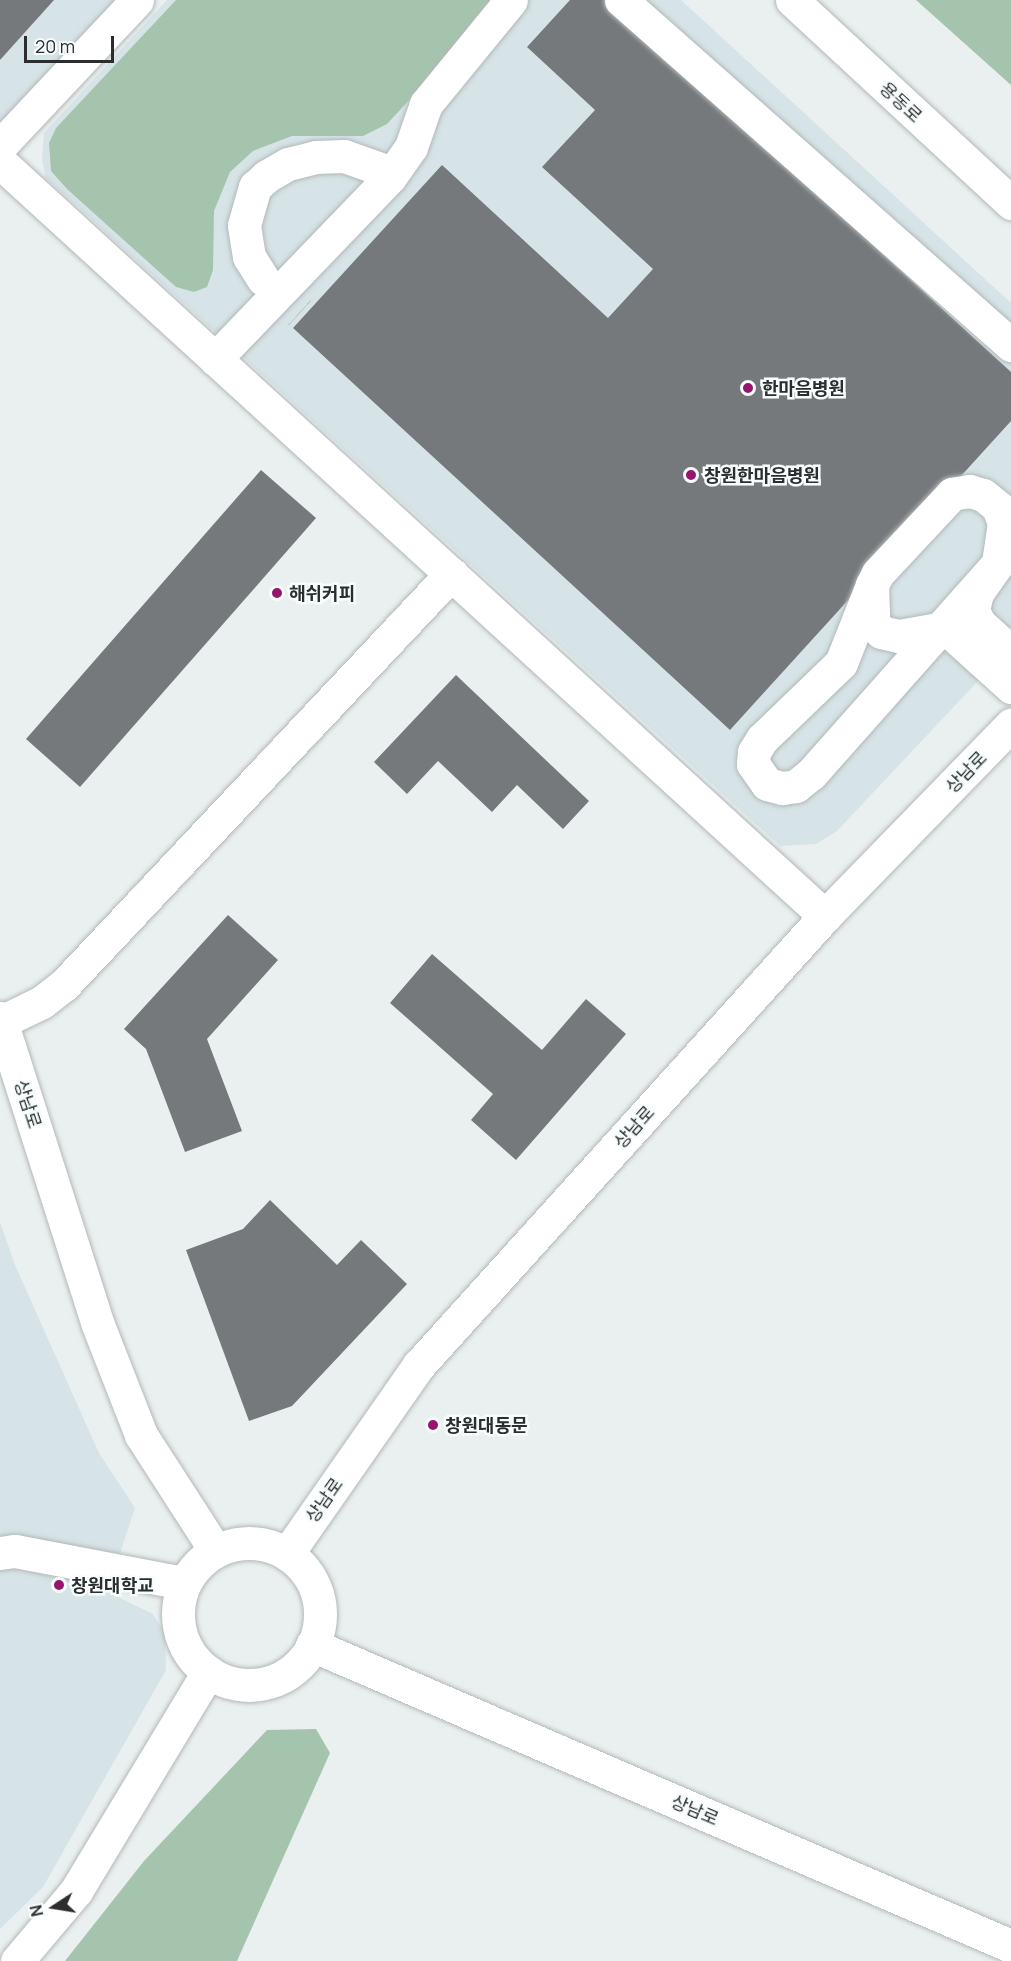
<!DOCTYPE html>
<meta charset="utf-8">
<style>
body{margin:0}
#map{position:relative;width:1011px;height:1961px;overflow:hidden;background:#eaeff0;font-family:Manrope,"Noto Sans KR",sans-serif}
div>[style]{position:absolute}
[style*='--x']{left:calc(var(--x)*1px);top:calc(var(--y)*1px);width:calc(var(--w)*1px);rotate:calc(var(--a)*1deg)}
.built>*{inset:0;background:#d6e4e7}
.green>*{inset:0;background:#a5c4ad}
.building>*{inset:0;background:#76797c}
.minor-tunnel>*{height:33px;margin-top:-16.5px;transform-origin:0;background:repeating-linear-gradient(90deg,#c4c8c9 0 33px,transparent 0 49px)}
.roads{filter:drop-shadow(0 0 2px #b3b8b8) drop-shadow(0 0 2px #b3b8b8)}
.minor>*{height:33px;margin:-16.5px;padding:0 16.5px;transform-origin:16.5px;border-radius:16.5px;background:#fff}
.minor>.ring{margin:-16.5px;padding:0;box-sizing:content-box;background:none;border:33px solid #fff;border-radius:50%}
.dots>*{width:16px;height:16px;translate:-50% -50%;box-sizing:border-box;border:3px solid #f7fcfd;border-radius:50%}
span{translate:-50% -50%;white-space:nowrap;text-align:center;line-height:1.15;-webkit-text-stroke:5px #f7fcfd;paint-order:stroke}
.street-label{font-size:18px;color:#2b2d2e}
.poi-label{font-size:18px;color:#2b2d2e;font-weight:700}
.left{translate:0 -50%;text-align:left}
.north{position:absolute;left:24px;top:1877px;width:60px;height:60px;-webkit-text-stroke:4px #f7fcfd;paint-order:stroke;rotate:258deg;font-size:16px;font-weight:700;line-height:24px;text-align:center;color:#2b2d2e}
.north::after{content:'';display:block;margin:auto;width:21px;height:27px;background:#2b2d2e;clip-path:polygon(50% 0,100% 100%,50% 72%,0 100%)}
.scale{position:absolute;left:24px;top:36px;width:90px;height:27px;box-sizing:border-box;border:3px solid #2b2d2e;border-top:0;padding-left:8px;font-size:18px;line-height:21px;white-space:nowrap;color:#2b2d2e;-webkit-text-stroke:4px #f7fcfd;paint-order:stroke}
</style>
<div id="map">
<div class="built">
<div style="clip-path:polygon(0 0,124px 0,0 133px)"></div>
<div style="clip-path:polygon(167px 0,681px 0,1011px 303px,1011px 646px,837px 831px,816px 844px,780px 846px,46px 178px,42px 160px,44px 133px)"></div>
<div style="clip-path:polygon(0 1222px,15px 1265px,99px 1453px,135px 1508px,121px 1550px,120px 1598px,153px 1614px,165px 1634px,166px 1670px,43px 1887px,0 1929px)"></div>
</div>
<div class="green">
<div style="clip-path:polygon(176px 0,502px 0,387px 124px,363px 136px,292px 136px,253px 151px,230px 172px,214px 211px,213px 270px,207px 287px,194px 292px,176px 287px,67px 189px,51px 171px,49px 143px,56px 128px)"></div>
<div style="clip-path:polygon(916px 0,1011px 0,1011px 85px)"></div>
<div style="clip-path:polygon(316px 1729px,330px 1753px,237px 1961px,65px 1961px,144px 1861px,267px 1730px)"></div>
</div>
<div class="building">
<div style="clip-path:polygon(0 0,54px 0,0 60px)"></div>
<div style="clip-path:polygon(570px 0,606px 0,1011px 372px,1011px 421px,730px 730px,293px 328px,442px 165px,608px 318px,653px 269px,542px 167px,595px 110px,527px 47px)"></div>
<div style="clip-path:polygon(261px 470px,316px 518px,80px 787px,26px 739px)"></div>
<div style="clip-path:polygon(456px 675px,589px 801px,563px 829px,517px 785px,492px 812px,438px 761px,407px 794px,374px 762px)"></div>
<div style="clip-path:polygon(228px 915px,278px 960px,207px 1039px,242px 1131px,185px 1152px,146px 1049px,124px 1029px)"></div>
<div style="clip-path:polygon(432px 954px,542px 1050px,586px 999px,626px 1034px,516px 1160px,471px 1120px,493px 1094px,390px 1003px)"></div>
<div style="clip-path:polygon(270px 1200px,337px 1265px,361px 1240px,407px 1284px,292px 1406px,249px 1421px,186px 1250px,243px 1229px)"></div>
</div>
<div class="minor-tunnel">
<div style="--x:263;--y:279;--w:50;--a:42.6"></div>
</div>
<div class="roads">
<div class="minor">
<div style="--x:621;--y:0;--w:521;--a:41.5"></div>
<div style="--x:792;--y:0;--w:299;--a:42.8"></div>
<div style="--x:0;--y:146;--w:200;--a:-46.8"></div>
<div style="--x:0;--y:162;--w:1118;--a:42.43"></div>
<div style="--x:263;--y:279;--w:26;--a:-122"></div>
<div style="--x:249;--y:257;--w:32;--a:-99"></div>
<div style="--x:244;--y:225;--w:40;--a:-74"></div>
<div style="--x:255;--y:187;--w:16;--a:-43"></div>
<div style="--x:267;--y:176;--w:24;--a:-30"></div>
<div style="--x:288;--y:164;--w:29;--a:-14"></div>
<div style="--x:316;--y:157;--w:28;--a:-2"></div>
<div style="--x:344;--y:156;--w:51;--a:19.5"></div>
<div style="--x:215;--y:359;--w:252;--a:-46.1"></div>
<div style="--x:390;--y:177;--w:37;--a:-55"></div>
<div style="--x:411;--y:147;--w:46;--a:-70.8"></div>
<div style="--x:426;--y:104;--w:134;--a:-50.7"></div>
<div style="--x:872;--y:585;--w:84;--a:111.7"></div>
<div style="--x:841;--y:663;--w:110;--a:136.1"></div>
<div style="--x:762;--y:739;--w:15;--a:122"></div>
<div style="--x:754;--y:752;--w:12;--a:95"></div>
<div style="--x:753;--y:764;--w:24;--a:55"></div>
<div style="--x:767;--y:784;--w:16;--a:15"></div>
<div style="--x:782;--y:788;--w:14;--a:-8"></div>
<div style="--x:796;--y:786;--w:19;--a:-39"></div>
<div style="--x:811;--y:774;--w:301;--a:-48.4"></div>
<div style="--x:1011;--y:652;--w:43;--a:-137.8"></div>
<div style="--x:979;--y:623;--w:14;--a:-115"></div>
<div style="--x:973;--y:610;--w:17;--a:-77"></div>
<div style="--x:977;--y:593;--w:37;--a:-55"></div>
<div style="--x:998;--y:563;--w:40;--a:-81.5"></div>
<div style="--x:1004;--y:523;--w:17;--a:-111"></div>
<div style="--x:998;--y:507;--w:19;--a:-141"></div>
<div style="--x:983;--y:495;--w:14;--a:-163"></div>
<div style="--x:970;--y:491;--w:18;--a:171"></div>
<div style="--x:952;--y:494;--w:108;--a:133.1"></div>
<div style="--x:878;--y:573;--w:13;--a:117"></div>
<div style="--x:872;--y:585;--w:37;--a:88"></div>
<div style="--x:873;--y:622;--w:13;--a:51"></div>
<div style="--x:881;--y:632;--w:18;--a:13"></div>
<div style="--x:899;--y:636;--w:45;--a:-10.3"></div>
<div style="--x:943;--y:628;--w:7;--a:27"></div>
<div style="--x:949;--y:631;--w:84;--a:42.1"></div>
<div style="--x:0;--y:1018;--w:322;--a:72.3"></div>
<div style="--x:98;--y:1325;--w:118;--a:68.6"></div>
<div style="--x:141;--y:1435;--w:137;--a:57.2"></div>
<div style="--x:1;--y:1022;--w:46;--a:-26"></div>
<div style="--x:42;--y:1002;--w:28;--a:-38"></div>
<div style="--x:64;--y:985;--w:565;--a:-46.72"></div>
<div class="ring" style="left:178px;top:1543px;width:109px;height:109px"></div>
<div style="--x:0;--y:1553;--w:15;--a:-8"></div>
<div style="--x:15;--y:1551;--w:171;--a:10.8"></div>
<div style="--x:287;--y:1554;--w:231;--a:-55.1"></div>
<div style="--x:419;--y:1365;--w:605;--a:-47.88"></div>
<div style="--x:825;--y:916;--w:267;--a:-45.8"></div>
<div style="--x:312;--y:1645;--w:761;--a:23.3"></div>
<div style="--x:17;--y:1961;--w:92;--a:-49.9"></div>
<div style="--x:76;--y:1891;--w:256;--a:-58.9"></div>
</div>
</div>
<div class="dots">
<div style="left:748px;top:388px;background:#96156d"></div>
<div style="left:691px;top:475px;background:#96156d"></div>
<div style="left:277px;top:593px;background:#96156d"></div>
<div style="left:433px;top:1425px;background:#96156d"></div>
<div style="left:59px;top:1585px;background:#96156d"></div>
</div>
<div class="street-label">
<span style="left:901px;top:102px;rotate:43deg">용동로</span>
<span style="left:966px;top:772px;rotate:-46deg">상남로</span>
<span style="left:28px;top:1104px;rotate:72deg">상남로</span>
<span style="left:634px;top:1127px;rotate:-48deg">상남로</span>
<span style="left:324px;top:1500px;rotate:-55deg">상남로</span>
<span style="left:695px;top:1810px;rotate:23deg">상남로</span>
</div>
<div class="poi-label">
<span class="left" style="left:762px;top:388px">한마음병원</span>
<span class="left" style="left:704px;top:475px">창원한마음병원</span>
<span class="left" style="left:289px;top:593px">해쉬커피</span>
<span class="left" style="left:445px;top:1425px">창원대동문</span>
<span class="left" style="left:71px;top:1585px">창원대학교</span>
</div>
<div class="north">N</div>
<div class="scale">20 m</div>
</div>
